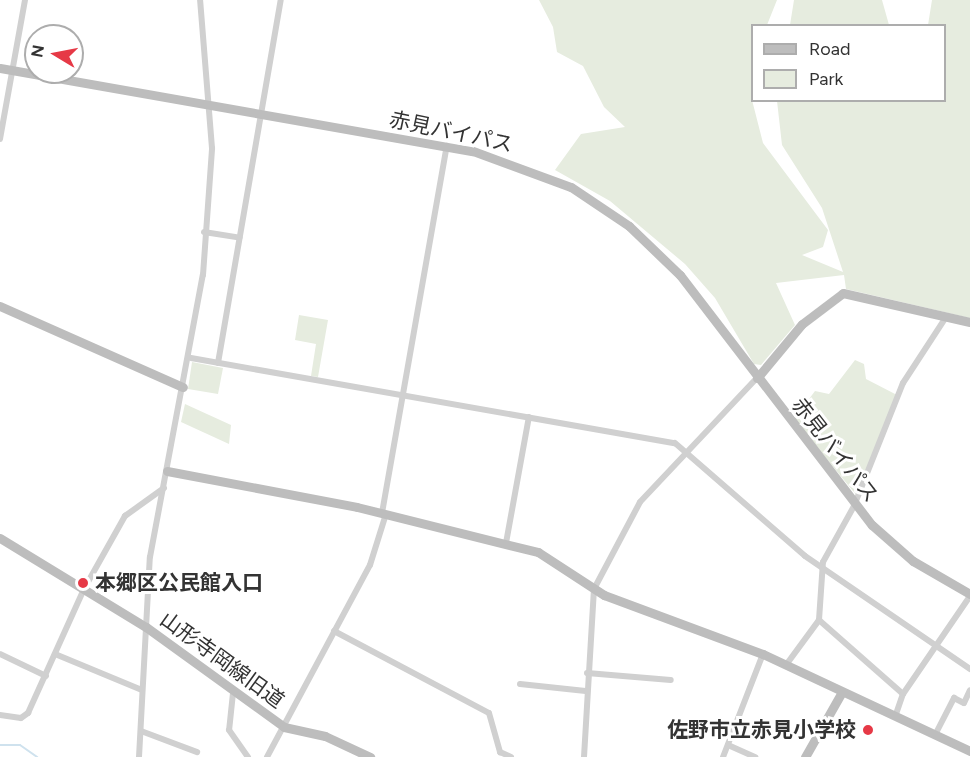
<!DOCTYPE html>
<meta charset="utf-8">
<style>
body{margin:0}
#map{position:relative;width:970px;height:757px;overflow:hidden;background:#fff;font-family:Figtree,"Noto Sans JP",sans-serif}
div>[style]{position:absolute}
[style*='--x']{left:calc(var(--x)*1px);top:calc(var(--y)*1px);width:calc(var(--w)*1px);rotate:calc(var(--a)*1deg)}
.green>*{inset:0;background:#e6ecdf}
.stream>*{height:2px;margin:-1px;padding:0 1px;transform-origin:1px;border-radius:1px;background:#cfe2ee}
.street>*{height:6px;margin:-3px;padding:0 3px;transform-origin:3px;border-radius:3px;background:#d0d0d0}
.secondary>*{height:9px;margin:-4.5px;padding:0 4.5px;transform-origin:4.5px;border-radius:4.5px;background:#bdbdbd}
.dots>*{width:16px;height:16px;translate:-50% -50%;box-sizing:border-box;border:3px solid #fff;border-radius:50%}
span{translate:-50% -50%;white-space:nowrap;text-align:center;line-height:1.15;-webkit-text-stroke:6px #fff;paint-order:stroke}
.street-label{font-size:21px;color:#333}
.poi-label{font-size:21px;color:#333;font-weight:700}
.left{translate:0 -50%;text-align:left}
.right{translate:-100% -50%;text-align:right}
.legend{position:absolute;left:751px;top:24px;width:195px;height:78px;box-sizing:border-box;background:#fff;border:2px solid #adadad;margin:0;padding:8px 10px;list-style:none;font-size:18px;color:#333}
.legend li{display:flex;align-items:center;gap:12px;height:30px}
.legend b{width:30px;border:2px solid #adadad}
.north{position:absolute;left:24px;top:24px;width:60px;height:60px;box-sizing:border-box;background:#fff;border:2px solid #adadad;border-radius:50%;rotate:280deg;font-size:16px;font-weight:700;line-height:24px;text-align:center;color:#333}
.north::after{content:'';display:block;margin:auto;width:21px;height:27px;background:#e63946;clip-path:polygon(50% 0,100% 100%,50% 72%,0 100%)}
</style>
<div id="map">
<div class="green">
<div style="clip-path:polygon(539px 0,777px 0,767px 25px,752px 26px,752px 100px,763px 143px,828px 230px,823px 247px,802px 255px,843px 272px,822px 208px,782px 145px,777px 101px,944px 100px,944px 26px,928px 25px,932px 0,970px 0,970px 318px,846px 289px,844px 275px,776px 283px,795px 325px,761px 365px,754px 364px,715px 298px,685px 264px,610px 201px,555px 170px,581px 134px,625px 127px,604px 107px,583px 66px,557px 52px,553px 27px)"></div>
<div style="clip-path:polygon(794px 0,882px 0,889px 25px,790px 25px)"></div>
<div style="clip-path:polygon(299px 315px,328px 320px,318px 377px,311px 376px,316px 344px,295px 340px)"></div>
<div style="clip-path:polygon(855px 360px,864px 364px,866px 379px,897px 395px,857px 496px,794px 419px,815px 391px,829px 394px)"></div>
<div style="clip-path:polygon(192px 362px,223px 368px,218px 394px,188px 389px)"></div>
<div style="clip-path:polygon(185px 404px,231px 425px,229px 444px,181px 422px)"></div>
</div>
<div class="stream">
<div style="--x:0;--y:745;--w:20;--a:0"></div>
<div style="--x:20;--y:745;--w:21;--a:35"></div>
</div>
<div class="street">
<div style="--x:0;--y:139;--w:141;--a:-79.8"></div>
<div style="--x:204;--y:232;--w:36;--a:9"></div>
<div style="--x:191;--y:358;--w:491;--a:10"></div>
<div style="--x:675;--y:443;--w:172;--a:41"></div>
<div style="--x:805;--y:556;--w:200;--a:34.4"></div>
<div style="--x:218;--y:363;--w:368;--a:-80.2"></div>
<div style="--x:382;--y:513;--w:373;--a:-80"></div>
<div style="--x:506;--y:543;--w:128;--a:-79.7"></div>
<div style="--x:334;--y:631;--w:175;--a:27.9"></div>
<div style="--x:489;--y:713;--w:41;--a:74.2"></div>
<div style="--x:500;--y:752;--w:12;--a:24"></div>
<div style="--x:0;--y:654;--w:51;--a:25.6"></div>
<div style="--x:55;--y:654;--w:94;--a:22.5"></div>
<div style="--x:786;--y:665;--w:56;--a:-53.7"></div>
<div style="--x:587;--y:673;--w:84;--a:4.8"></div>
<div style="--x:520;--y:684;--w:66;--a:6.1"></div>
<div style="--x:233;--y:693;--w:37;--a:96"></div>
<div style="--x:229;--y:730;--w:33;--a:55"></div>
<div style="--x:903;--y:694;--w:112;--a:-138.6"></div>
<div style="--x:819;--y:620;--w:58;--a:-86.1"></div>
<div style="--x:823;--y:562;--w:64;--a:-61"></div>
<div style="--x:854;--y:506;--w:132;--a:-68.3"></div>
<div style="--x:903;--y:383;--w:79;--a:-56.9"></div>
<div style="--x:0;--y:715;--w:21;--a:8"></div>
<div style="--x:21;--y:718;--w:9;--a:-36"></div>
<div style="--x:28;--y:713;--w:136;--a:-65.7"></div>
<div style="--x:84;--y:589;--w:84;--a:-60.7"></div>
<div style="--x:125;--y:516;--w:48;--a:-35.7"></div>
<div style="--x:895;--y:717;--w:24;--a:-71"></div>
<div style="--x:903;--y:694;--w:119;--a:-55.6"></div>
<div style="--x:141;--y:731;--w:60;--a:20.6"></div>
<div style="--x:935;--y:735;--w:42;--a:-62.8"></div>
<div style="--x:954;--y:698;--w:11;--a:27"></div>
<div style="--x:964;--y:703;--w:14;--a:-65"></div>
<div style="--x:728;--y:745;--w:30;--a:24"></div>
<div style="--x:139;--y:757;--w:200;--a:-86.9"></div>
<div style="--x:150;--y:557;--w:287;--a:-79.4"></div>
<div style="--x:203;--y:275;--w:127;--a:-85.9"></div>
<div style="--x:212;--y:148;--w:148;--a:-94.6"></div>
<div style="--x:267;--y:757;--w:218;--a:-61.8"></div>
<div style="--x:370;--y:565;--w:53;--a:-72.6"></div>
<div style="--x:584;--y:757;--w:168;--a:-86.6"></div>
<div style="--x:594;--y:589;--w:98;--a:-62.1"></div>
<div style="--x:640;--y:502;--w:170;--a:-46.7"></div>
<div style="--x:723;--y:757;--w:110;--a:-68.8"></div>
</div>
<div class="secondary">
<div style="--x:0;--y:68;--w:480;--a:10"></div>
<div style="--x:473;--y:151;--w:104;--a:20.2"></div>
<div style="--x:571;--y:187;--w:70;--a:33.9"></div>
<div style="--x:629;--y:226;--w:71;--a:43.9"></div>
<div style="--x:680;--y:275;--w:315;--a:52.5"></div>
<div style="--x:872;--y:525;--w:55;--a:41.3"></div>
<div style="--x:913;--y:561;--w:66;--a:30.1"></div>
<div style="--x:0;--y:306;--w:200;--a:23.9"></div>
<div style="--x:757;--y:378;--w:70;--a:-50.2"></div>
<div style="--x:802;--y:324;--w:51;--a:-37.1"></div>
<div style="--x:843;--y:293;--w:130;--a:12.9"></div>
<div style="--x:167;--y:471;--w:193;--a:10.7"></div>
<div style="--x:357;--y:507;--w:187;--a:14"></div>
<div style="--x:538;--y:552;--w:79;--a:33.1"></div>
<div style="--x:604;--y:595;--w:170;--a:20.4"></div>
<div style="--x:763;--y:654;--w:229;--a:25.1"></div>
<div style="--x:0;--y:538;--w:171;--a:31.4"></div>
<div style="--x:146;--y:627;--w:170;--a:35.9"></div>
<div style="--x:284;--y:727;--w:42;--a:12.4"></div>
<div style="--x:325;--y:736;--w:50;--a:25"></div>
<div style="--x:805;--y:757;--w:75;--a:-60.4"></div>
</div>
<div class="dots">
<div style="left:83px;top:583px;background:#e63946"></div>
<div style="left:868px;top:730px;background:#e63946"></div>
</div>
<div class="street-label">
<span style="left:451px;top:132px;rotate:12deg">赤見バイパス</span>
<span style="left:835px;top:450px;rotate:52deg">赤見バイパス</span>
<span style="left:222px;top:660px;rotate:36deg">山形寺岡線旧道</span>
</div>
<div class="poi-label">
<span class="left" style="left:95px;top:583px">本郷区公民館入口</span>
<span class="right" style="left:856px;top:730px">佐野市立赤見小学校</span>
</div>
<ul class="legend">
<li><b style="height:8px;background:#bdbdbd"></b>Road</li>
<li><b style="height:16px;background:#e6ecdf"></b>Park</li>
</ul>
<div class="north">N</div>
</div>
